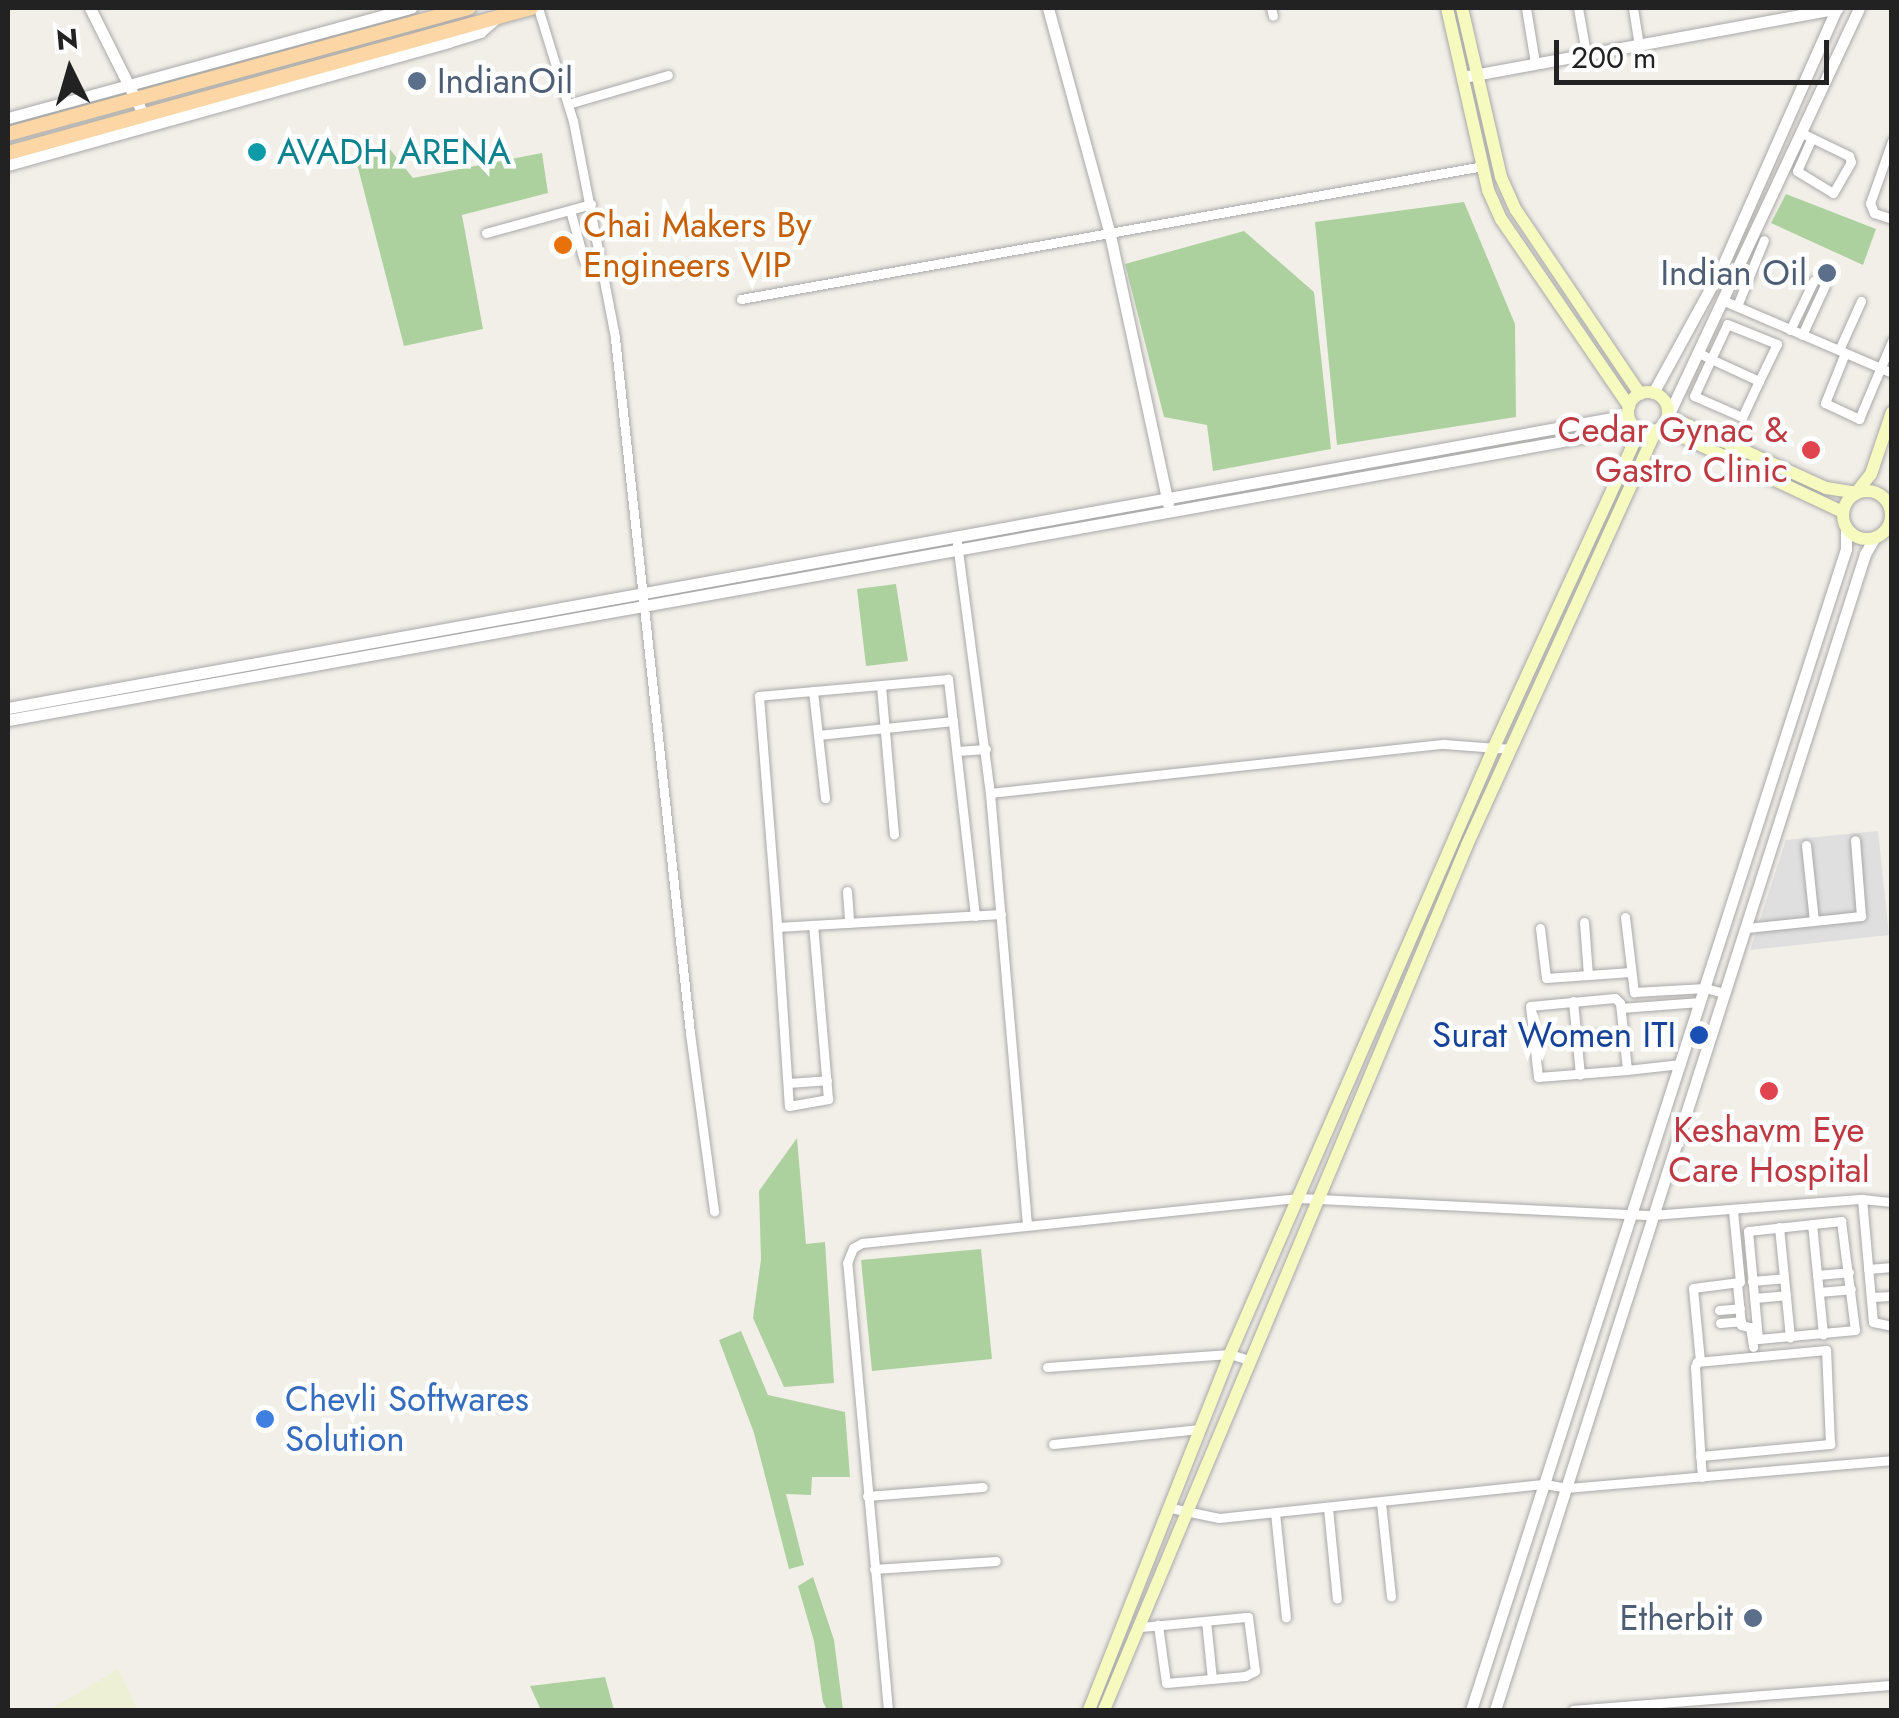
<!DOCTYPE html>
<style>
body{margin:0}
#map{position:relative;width:1899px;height:1718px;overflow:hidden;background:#f2efe9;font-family:Jost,sans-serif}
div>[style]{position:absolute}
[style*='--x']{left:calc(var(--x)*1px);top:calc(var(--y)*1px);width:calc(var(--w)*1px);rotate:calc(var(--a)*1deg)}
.residential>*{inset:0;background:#e0dfdf}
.farmland>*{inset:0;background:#eef0d5}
.forest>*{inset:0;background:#add19e}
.roads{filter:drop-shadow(0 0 2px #a9a9a9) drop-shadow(0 0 2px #a9a9a9)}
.minor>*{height:9px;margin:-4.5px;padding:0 4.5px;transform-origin:4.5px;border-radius:4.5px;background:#fff}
.tertiary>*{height:11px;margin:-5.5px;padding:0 5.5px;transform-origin:5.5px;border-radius:5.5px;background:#fff}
.secondary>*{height:12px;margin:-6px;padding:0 6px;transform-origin:6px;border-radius:6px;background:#f7fabf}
.secondary>.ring{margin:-6px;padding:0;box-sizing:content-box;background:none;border:12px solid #f7fabf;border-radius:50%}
.primary>*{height:14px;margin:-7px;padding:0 7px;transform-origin:7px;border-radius:7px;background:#fcd6a4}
.dots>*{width:28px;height:28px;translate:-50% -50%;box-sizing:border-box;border:5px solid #fff;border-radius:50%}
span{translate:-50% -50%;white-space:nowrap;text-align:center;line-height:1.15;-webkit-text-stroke:9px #fff;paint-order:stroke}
.service-label{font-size:35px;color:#4e5e75}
.left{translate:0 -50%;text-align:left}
.right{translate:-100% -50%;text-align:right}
.culture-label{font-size:35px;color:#0d838f}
.food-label{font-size:35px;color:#c56008}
.health-label{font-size:35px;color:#be3a42}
.transit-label{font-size:35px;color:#164399}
.shop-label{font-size:35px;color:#366cbe}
.frame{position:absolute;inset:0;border:10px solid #222;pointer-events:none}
.north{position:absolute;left:20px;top:20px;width:100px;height:100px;-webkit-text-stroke:8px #fff;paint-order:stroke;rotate:355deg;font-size:28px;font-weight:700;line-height:40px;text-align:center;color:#222}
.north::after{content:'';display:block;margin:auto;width:35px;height:45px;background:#222;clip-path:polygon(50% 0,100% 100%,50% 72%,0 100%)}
.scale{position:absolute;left:1554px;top:40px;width:275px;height:45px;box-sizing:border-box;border:5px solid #222;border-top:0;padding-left:12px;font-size:30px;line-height:35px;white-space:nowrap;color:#222;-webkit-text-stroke:8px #fff;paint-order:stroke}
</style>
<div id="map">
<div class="residential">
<div style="clip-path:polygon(1878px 831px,1889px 935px,1750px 950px,1786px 840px)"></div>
</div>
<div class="farmland">
<div style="clip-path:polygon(118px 1669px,138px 1710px,49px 1710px)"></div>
</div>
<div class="forest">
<div style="clip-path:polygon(388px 147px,413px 178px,542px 153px,548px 193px,462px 215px,483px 329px,404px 346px,356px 160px)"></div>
<div style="clip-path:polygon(1786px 194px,1876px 229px,1863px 265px,1771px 223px)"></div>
<div style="clip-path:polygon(1464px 202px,1515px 324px,1516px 417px,1337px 445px,1315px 222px)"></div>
<div style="clip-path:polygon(1244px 231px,1314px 292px,1331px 449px,1213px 471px,1207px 425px,1164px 417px,1125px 264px)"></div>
<div style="clip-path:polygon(896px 584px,908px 661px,866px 666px,857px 589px)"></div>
<div style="clip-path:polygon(797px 1138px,806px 1244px,825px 1242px,834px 1383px,784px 1387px,753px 1318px,761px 1259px,759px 1191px)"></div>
<div style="clip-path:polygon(981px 1249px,992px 1359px,872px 1371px,861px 1260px)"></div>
<div style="clip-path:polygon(741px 1331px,768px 1395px,845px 1412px,850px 1477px,812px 1477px,811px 1495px,786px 1494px,804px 1565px,789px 1569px,754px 1433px,719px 1340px)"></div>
<div style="clip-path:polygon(813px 1577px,834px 1640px,843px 1710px,827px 1710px,823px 1702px,814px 1641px,798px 1586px)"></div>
<div style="clip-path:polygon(605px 1677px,614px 1710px,541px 1710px,530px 1686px)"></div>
</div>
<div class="roads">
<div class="minor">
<div style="--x:538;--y:8;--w:118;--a:72.8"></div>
<div style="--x:573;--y:121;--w:221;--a:79"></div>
<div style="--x:615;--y:338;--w:699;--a:83.84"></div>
<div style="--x:690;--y:1033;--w:180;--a:82.3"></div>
<div style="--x:1271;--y:8;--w:8;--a:76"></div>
<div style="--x:1526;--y:8;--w:56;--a:80.7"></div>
<div style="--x:1578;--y:8;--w:46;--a:79.9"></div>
<div style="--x:1633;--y:8;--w:36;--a:81"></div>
<div style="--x:568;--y:104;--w:104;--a:-16.2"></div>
<div style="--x:1802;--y:133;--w:11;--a:27"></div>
<div style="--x:1812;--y:138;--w:41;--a:25.9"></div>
<div style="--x:1849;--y:156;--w:6;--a:72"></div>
<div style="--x:1851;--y:162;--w:36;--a:120"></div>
<div style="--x:1833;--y:193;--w:42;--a:-148.6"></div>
<div style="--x:1797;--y:171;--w:36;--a:-66"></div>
<div style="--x:1892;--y:141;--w:66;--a:109.5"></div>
<div style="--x:1870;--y:203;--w:11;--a:68"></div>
<div style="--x:1874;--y:213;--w:19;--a:18"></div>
<div style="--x:570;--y:210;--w:53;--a:74.6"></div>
<div style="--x:486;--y:233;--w:109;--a:-15.4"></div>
<div style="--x:741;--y:299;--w:754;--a:-10.16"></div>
<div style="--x:1722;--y:300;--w:185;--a:23.2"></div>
<div style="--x:1737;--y:306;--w:71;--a:-67.8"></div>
<div style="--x:1790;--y:330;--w:55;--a:-64.4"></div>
<div style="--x:1802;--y:335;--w:55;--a:-65.3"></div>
<div style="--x:1839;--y:350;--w:54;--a:-65.8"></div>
<div style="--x:1697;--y:352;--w:16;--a:27"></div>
<div style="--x:1711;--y:359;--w:38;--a:-65"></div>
<div style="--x:1727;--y:324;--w:54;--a:21.8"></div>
<div style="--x:1777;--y:344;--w:41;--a:115.9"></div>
<div style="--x:1759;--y:381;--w:40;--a:115"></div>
<div style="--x:1742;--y:417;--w:52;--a:-156.4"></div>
<div style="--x:1694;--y:396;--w:41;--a:-65.3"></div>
<div style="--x:1711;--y:359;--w:53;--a:24.6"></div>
<div style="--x:1845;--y:353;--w:54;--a:111.8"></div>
<div style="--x:1825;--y:403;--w:38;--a:25"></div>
<div style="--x:1859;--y:419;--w:85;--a:-67.1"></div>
<div style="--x:957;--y:543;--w:252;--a:82.5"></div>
<div style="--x:990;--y:793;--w:431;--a:85.1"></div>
<div style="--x:881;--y:686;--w:149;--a:85"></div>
<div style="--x:813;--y:691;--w:108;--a:83.6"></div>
<div style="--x:818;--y:735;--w:136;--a:-5.9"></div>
<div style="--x:957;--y:751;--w:29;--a:-4"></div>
<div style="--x:990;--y:793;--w:457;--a:-6.2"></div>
<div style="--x:1444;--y:744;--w:67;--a:4.3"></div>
<div style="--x:1806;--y:845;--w:76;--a:84"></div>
<div style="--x:847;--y:891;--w:32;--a:86"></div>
<div style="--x:975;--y:916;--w:239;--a:-96.5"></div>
<div style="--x:948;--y:679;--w:190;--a:174.9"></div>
<div style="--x:759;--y:696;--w:232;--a:85.5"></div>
<div style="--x:777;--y:927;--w:207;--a:-3.3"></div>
<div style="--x:984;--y:915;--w:17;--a:-3"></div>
<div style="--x:1625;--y:917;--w:76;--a:83.2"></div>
<div style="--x:1634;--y:992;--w:71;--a:-3.2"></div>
<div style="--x:1705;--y:988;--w:20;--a:15"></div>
<div style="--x:1584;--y:922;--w:53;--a:85.7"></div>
<div style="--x:777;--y:927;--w:179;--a:86.2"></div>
<div style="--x:789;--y:1106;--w:40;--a:-10"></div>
<div style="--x:828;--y:1099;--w:175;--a:-94.9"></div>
<div style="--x:1540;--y:928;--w:50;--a:83.2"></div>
<div style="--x:1546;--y:978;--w:85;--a:-4"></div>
<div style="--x:1747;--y:928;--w:115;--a:-6"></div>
<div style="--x:1861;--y:916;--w:76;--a:-94.5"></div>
<div style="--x:1615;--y:998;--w:7;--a:45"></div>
<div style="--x:1620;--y:1003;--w:67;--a:84"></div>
<div style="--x:1627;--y:1070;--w:89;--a:175.5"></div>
<div style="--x:1538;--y:1077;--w:71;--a:-96.4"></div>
<div style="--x:1530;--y:1006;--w:85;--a:-5.4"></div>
<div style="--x:1573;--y:1001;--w:74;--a:84.6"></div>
<div style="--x:1621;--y:1008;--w:79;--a:-4.3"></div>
<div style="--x:1533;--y:1040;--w:91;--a:-4.4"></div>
<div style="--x:1627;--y:1070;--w:54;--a:-6.3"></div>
<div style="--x:788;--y:1083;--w:39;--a:-4"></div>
<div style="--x:1862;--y:1199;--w:123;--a:84.9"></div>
<div style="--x:1873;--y:1322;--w:19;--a:12"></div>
<div style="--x:1841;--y:1221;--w:110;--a:82.7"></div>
<div style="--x:1855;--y:1330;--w:97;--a:174.7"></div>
<div style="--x:1758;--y:1339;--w:108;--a:-95.3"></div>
<div style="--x:1748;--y:1231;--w:94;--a:-6.1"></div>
<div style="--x:1812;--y:1224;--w:111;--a:84.3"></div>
<div style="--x:1779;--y:1227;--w:111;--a:84.3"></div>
<div style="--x:1868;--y:1269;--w:24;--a:-5"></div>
<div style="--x:1817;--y:1275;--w:32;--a:-5"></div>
<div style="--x:1752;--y:1281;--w:32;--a:-5"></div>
<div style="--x:1737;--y:1283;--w:42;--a:84.6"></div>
<div style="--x:1741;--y:1325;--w:9;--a:13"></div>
<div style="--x:1750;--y:1327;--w:20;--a:81"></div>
<div style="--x:1819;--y:1292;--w:32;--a:-5"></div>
<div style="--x:1871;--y:1297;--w:21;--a:-3"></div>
<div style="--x:1754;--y:1298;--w:32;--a:-5"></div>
<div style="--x:1719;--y:1310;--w:21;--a:-5"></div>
<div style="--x:1720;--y:1323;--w:21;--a:-5"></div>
<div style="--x:1700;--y:1361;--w:73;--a:-95.5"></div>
<div style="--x:1693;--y:1288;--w:47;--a:-7.3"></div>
<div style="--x:1740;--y:1282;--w:72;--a:-95.6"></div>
<div style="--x:1047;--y:1367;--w:183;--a:-4.1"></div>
<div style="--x:1230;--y:1354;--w:22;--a:18"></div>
<div style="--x:1053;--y:1444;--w:148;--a:-5.8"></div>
<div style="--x:1700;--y:1456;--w:131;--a:-5.3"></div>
<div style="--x:1830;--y:1444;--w:94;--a:-92.4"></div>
<div style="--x:1826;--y:1350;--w:130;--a:174.7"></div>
<div style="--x:1697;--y:1362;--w:5;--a:112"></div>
<div style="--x:1695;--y:1367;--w:98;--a:86.5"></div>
<div style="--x:1701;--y:1465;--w:12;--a:85"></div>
<div style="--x:867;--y:1496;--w:116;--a:-4.4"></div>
<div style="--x:1381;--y:1503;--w:94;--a:83.9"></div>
<div style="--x:1171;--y:1508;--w:49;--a:11.8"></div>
<div style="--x:1219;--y:1518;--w:328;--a:-6"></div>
<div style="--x:1545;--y:1484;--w:22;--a:10"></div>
<div style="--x:1567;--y:1488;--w:326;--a:-4.9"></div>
<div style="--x:1328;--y:1508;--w:91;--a:84.4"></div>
<div style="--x:1275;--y:1513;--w:105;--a:84"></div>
<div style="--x:874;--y:1569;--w:122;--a:-3.8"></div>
<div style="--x:1206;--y:1621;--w:58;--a:84.1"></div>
<div style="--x:1140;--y:1627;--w:12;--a:-5"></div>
<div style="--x:1152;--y:1626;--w:94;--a:-5.5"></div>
<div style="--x:1246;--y:1617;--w:2;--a:0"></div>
<div style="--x:1248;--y:1617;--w:54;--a:82.6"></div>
<div style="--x:1255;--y:1671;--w:11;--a:153"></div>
<div style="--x:1245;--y:1676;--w:79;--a:174.9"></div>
<div style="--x:1166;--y:1683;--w:59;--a:-97.9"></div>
<div style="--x:888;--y:1710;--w:449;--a:-95.2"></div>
<div style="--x:847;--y:1263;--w:16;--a:-68"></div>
<div style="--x:853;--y:1248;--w:10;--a:-29"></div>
<div style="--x:862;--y:1243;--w:439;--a:-5.9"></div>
<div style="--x:1299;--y:1198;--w:353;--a:2.8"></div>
<div style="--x:1652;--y:1215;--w:211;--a:-4.4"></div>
<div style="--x:1862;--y:1199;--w:30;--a:6"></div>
<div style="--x:1573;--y:1710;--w:320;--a:-4.5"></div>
</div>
<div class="tertiary">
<div style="--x:90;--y:8;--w:125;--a:63.4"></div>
<div style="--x:1048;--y:8;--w:235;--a:74.7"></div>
<div style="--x:1110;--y:235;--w:275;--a:77.8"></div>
<div style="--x:1463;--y:77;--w:381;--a:-10.4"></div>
<div style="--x:8;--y:118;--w:418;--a:-15.3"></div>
<div style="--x:8;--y:165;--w:457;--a:-15.6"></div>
<div style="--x:448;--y:42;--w:34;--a:-17"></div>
<div style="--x:480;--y:32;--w:20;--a:-41"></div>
<div style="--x:1653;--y:393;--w:144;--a:-61.3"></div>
<div style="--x:1722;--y:267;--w:283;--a:-66.1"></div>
<div style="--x:1668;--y:416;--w:450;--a:-64.9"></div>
<div style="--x:8;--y:708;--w:1646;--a:-10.25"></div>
<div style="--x:8;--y:720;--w:1654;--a:-10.17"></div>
<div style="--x:1471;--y:1710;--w:1220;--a:-72.1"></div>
<div style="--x:1846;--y:549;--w:21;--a:-90"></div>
<div style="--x:1495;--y:1710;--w:1214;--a:-72.25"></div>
<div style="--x:1865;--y:554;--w:20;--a:-60"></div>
</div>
<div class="secondary">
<div style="--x:1447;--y:8;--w:187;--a:77.3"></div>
<div style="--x:1488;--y:190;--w:32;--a:66"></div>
<div style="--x:1501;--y:219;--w:227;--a:55.6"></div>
<div style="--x:1462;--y:8;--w:173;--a:77"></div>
<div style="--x:1501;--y:177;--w:36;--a:66"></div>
<div style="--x:1516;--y:210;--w:222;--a:56"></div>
<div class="ring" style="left:1628px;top:392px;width:28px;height:28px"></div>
<div style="--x:1668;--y:416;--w:174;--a:24.5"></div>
<div style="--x:1826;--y:488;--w:30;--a:9"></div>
<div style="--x:1856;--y:493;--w:24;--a:-52"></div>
<div style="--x:1871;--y:474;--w:65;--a:-71.3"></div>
<div style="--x:1662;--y:427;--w:200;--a:25.2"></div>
<div class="ring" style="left:1843px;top:491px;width:36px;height:36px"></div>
<div style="--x:1089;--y:1710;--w:383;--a:-68.4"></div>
<div style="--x:1230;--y:1354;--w:662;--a:-66.49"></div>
<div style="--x:1494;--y:747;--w:349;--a:-65.3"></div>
<div style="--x:1104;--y:1710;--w:938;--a:-67.23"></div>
<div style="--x:1467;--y:845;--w:455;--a:-65.5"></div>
</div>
<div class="primary">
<div style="--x:8;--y:134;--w:478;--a:-15.3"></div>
<div style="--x:8;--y:153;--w:543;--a:-15.5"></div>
</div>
</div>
<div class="dots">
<div style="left:417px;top:81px;background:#5c6f8a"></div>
<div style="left:257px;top:152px;background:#0f9aa8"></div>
<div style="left:563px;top:245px;background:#e8710a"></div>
<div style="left:1827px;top:273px;background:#5c6f8a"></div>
<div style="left:1811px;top:450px;background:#e0444e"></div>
<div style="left:1699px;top:1035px;background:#1a4fb4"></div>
<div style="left:1769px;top:1091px;background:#e0444e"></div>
<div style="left:265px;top:1419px;background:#3f7fe0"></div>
<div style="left:1753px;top:1618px;background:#5c6f8a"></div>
</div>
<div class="service-label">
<span class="left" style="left:437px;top:81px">IndianOil</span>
<span class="right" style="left:1807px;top:273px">Indian Oil</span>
<span class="right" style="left:1733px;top:1618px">Etherbit</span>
</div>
<div class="culture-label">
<span class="left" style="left:277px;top:152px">AVADH ARENA</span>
</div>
<div class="food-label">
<span class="left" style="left:583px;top:245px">Chai Makers By<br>Engineers VIP</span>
</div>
<div class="health-label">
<span class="right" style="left:1788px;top:450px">Cedar Gynac &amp;<br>Gastro Clinic</span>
<span style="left:1769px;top:1150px">Keshavm Eye<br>Care Hospital</span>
</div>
<div class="transit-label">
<span class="right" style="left:1676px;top:1035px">Surat Women ITI</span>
</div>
<div class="shop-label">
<span class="left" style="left:285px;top:1419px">Chevli Softwares<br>Solution</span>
</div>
<div class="frame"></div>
<div class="north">N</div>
<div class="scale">200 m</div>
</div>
